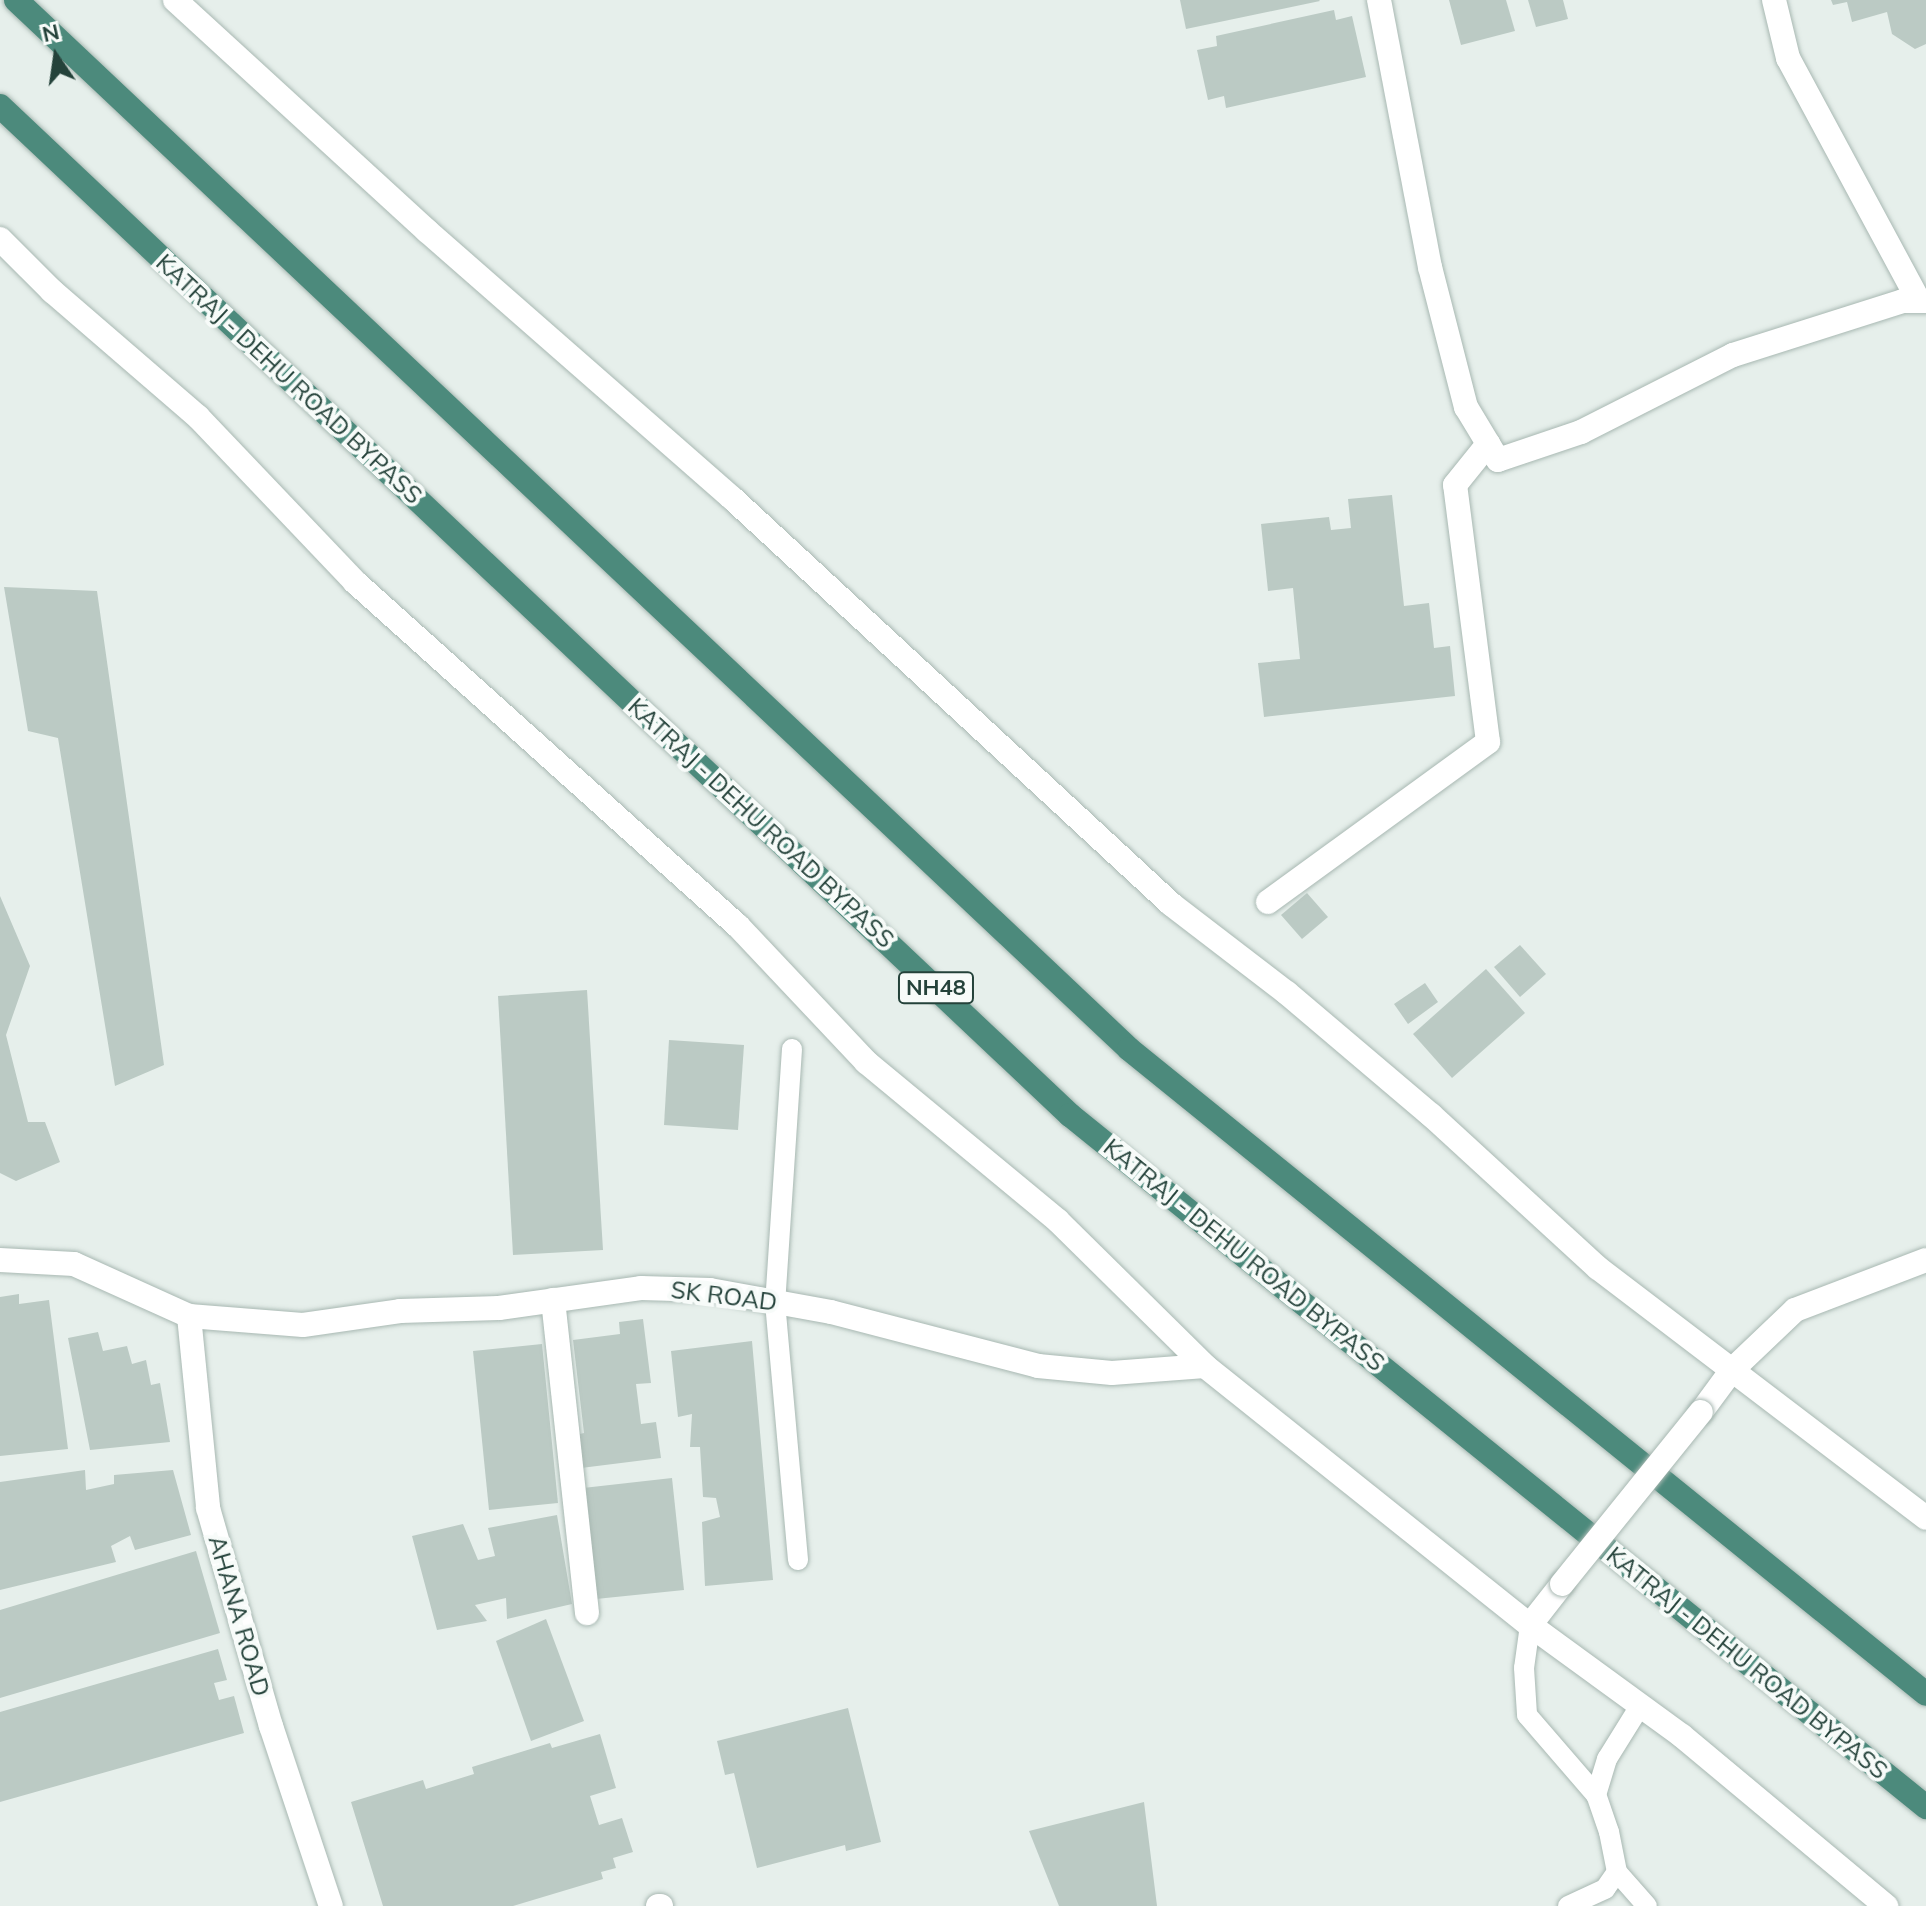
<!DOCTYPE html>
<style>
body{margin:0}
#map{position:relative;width:1926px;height:1906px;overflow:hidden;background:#e6efeb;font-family:Mulish,sans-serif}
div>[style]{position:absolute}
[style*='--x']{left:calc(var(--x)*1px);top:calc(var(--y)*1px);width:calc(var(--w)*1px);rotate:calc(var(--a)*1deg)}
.building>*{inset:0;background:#bbcac4}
.roads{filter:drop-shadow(0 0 2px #a8b8b2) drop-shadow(0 0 2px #a8b8b2)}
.service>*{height:20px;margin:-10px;padding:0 10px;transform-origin:10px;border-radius:10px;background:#fff}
.minor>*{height:24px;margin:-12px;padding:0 12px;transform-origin:12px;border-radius:12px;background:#fff}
.tertiary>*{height:24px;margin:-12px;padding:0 12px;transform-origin:12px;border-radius:12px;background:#fff}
.trunk>*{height:24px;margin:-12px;padding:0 12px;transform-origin:12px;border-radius:12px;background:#4c8a7c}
.bridges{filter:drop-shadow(0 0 2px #a8b8b2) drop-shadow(0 0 2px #a8b8b2)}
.minor-bridge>*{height:24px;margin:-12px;padding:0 12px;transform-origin:12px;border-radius:12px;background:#fff}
span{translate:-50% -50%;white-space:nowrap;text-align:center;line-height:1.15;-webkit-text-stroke:8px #f7fbf9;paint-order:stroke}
.shield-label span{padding:2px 6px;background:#f7fbf9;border:2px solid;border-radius:6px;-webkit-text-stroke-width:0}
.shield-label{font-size:22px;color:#24423a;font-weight:700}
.street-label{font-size:24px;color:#24423a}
.north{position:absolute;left:16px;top:16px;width:80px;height:80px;-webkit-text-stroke:6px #f7fbf9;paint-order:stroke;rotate:347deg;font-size:22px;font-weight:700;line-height:32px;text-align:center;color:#24423a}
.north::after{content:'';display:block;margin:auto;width:28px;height:36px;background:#24423a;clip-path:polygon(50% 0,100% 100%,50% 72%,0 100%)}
</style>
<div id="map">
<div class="building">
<div style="clip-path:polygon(1180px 0,1319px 0,1320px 1px,1186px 29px)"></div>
<div style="clip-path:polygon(1449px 0,1506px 0,1515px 31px,1461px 45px)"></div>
<div style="clip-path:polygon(1528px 0,1563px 0,1568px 19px,1536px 27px)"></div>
<div style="clip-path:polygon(1831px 0,1926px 0,1926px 44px,1915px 49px,1892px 34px,1887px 12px,1852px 22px,1847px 2px,1833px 5px)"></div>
<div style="clip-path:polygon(1334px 10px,1336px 20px,1352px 16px,1366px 77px,1226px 108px,1224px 96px,1208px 100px,1197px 50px,1217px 46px,1216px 36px)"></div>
<div style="clip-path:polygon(1392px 495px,1404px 606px,1429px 603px,1434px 648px,1450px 646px,1455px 696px,1264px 717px,1258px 663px,1300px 659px,1293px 588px,1268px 591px,1261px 524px,1329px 517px,1331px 530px,1351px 528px,1348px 499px)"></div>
<div style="clip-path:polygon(4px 587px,97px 591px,164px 1065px,115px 1086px,58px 738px,28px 731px)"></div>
<div style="clip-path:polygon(1307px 893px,1328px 917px,1302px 939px,1281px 915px)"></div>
<div style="clip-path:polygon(0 896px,30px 966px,6px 1035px,28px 1122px,45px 1122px,60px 1162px,16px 1181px,0 1173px)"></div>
<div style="clip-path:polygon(1520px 945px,1546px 974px,1520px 997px,1494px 967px)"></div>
<div style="clip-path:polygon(1486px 969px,1525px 1013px,1452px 1078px,1413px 1034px)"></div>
<div style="clip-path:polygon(1425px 983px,1438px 1002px,1408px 1024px,1394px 1004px)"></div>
<div style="clip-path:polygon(587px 990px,603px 1250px,513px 1255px,498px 996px)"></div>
<div style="clip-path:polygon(669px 1040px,744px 1045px,738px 1130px,664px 1125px)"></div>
<div style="clip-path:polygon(19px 1294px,19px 1304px,49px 1300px,68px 1449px,0 1456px,0 1297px)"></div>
<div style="clip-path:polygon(643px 1319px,651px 1383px,636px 1384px,641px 1424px,656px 1422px,661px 1458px,581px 1468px,576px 1435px,584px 1433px,573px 1340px,620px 1334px,619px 1322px)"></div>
<div style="clip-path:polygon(98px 1332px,103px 1351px,127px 1346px,132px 1364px,146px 1360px,151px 1385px,160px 1383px,170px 1442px,90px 1450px,68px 1338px)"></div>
<div style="clip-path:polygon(752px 1341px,773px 1580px,705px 1586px,702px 1522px,720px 1517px,716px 1498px,703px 1497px,700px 1447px,690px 1447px,692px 1414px,678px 1417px,671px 1351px)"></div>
<div style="clip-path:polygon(542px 1344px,558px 1503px,489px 1510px,473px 1351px)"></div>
<div style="clip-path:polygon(85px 1470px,86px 1490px,114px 1484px,114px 1475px,173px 1470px,191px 1535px,135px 1550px,130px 1536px,111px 1546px,116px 1562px,0 1590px,0 1482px)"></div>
<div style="clip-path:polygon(672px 1478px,684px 1590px,596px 1599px,583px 1488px)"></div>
<div style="clip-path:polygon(557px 1515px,572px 1604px,507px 1619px,506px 1598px,475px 1605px,487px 1621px,437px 1630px,412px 1536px,463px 1524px,478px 1560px,495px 1556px,488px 1528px)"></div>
<div style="clip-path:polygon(196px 1551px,220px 1633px,0 1698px,0 1610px)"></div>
<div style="clip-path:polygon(546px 1619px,584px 1721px,531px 1741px,496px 1641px)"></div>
<div style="clip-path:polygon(218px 1649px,227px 1680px,214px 1683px,219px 1700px,234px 1696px,244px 1733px,0 1802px,0 1712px)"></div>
<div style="clip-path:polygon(848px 1708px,881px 1842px,846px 1851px,845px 1845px,757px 1868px,734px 1773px,725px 1775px,717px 1741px)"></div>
<div style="clip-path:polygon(600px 1734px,616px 1788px,590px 1796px,599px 1825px,622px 1818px,633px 1852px,613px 1858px,616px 1868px,601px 1872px,603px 1879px,513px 1906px,383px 1906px,351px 1802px,423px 1780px,426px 1789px,474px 1774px,472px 1767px,550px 1743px,552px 1748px)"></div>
<div style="clip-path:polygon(1144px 1802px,1157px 1906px,1059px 1906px,1029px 1831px)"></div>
</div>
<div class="roads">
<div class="service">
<div style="--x:792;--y:1049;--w:254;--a:93.8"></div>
<div style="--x:775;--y:1302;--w:259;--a:84.9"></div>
<div style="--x:1530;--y:1625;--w:43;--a:97.9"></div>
<div style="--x:1524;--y:1668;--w:47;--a:86.3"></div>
<div style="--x:1527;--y:1715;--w:106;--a:49.2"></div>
<div style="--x:1617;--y:1872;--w:45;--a:48.6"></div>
<div style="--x:1568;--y:1906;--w:41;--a:-24.7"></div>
<div style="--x:1605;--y:1889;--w:21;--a:-55"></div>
<div style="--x:1617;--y:1872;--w:41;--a:-101.3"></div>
<div style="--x:1609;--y:1832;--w:39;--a:-109"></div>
<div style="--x:1596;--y:1795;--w:38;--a:-73"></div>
<div style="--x:1607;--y:1759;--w:62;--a:-58.1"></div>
</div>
<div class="minor">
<div style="--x:1379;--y:0;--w:272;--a:79.2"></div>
<div style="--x:1430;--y:267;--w:145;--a:75.6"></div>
<div style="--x:1466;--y:407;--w:62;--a:58.9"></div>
<div style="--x:1498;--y:460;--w:88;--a:-18.6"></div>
<div style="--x:1581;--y:432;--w:170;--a:-26.9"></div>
<div style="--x:1733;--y:355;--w:178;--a:-17.6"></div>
<div style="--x:1903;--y:301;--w:23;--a:0"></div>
<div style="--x:1774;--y:0;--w:60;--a:76.4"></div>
<div style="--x:1788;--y:58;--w:276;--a:61.7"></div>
<div style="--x:1268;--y:902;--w:272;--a:-36"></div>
<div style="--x:1488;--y:742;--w:259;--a:-97.3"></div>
<div style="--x:1455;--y:485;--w:53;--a:-51.2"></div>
<div style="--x:0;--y:1260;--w:74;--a:3.1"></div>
<div style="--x:74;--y:1264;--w:126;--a:24.3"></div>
<div style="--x:189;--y:1316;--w:114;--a:4.5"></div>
<div style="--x:303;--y:1325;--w:98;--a:-8.2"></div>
<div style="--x:400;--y:1311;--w:99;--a:-1.7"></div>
<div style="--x:499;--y:1308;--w:143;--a:-8"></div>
<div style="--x:641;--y:1288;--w:69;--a:1.7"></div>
<div style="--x:710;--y:1290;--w:123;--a:10.3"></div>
<div style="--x:831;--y:1312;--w:214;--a:14.6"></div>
<div style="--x:1038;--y:1366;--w:74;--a:5.4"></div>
<div style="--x:1112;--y:1373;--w:93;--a:-4.3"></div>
<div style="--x:553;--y:1300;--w:315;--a:83.8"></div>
<div style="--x:189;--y:1316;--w:193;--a:84.3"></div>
<div style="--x:208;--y:1508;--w:227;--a:73.9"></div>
<div style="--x:271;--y:1726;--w:190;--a:71.6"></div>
<div style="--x:1701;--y:1412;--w:52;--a:-53.6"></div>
<div style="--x:1732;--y:1370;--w:87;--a:-43.6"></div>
<div style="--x:1795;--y:1310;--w:140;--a:-20.9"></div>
<div style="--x:1530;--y:1625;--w:52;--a:-52"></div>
<div style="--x:658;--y:1906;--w:3;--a:0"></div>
</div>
<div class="tertiary">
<div style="--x:175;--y:0;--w:342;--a:42.5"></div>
<div style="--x:427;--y:231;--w:405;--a:41.2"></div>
<div style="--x:732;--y:498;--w:598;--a:42.76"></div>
<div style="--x:1171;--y:904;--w:146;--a:37.5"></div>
<div style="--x:1287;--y:993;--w:189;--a:40.3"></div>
<div style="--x:1431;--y:1115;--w:226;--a:42.5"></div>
<div style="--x:1598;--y:1268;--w:412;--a:37.3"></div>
<div style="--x:0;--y:239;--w:74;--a:45"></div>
<div style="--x:52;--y:291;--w:193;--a:40.8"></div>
<div style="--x:198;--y:417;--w:228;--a:46.4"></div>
<div style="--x:355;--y:582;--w:515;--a:41.93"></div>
<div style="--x:738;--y:926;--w:187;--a:46.7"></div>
<div style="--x:866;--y:1062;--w:249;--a:39.6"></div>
<div style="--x:1058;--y:1221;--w:206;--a:44.6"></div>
<div style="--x:1205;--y:1366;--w:416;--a:38.6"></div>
<div style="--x:1530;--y:1625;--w:188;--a:36.1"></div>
<div style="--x:1682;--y:1736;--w:266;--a:39.8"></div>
</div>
<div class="trunk">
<div style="--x:16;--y:0;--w:1529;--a:43.3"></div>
<div style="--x:1129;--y:1049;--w:1025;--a:38.98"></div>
<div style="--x:0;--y:106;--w:1471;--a:43.32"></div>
<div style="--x:1070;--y:1115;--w:1101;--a:38.95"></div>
</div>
</div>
<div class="bridges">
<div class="minor-bridge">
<div style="--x:1562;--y:1584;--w:221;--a:-51.1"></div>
</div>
</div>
<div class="shield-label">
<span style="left:936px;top:988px">NH48</span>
</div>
<div class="street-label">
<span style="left:289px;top:379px;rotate:43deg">KATRAJ - DEHU ROAD BYPASS</span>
<span style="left:761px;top:823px;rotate:43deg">KATRAJ - DEHU ROAD BYPASS</span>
<span style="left:1244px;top:1255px;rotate:39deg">KATRAJ - DEHU ROAD BYPASS</span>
<span style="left:724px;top:1296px;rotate:7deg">SK ROAD</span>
<span style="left:239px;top:1616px;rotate:74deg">AHANA ROAD</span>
<span style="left:1747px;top:1663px;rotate:39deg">KATRAJ - DEHU ROAD BYPASS</span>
</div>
<div class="north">N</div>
</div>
